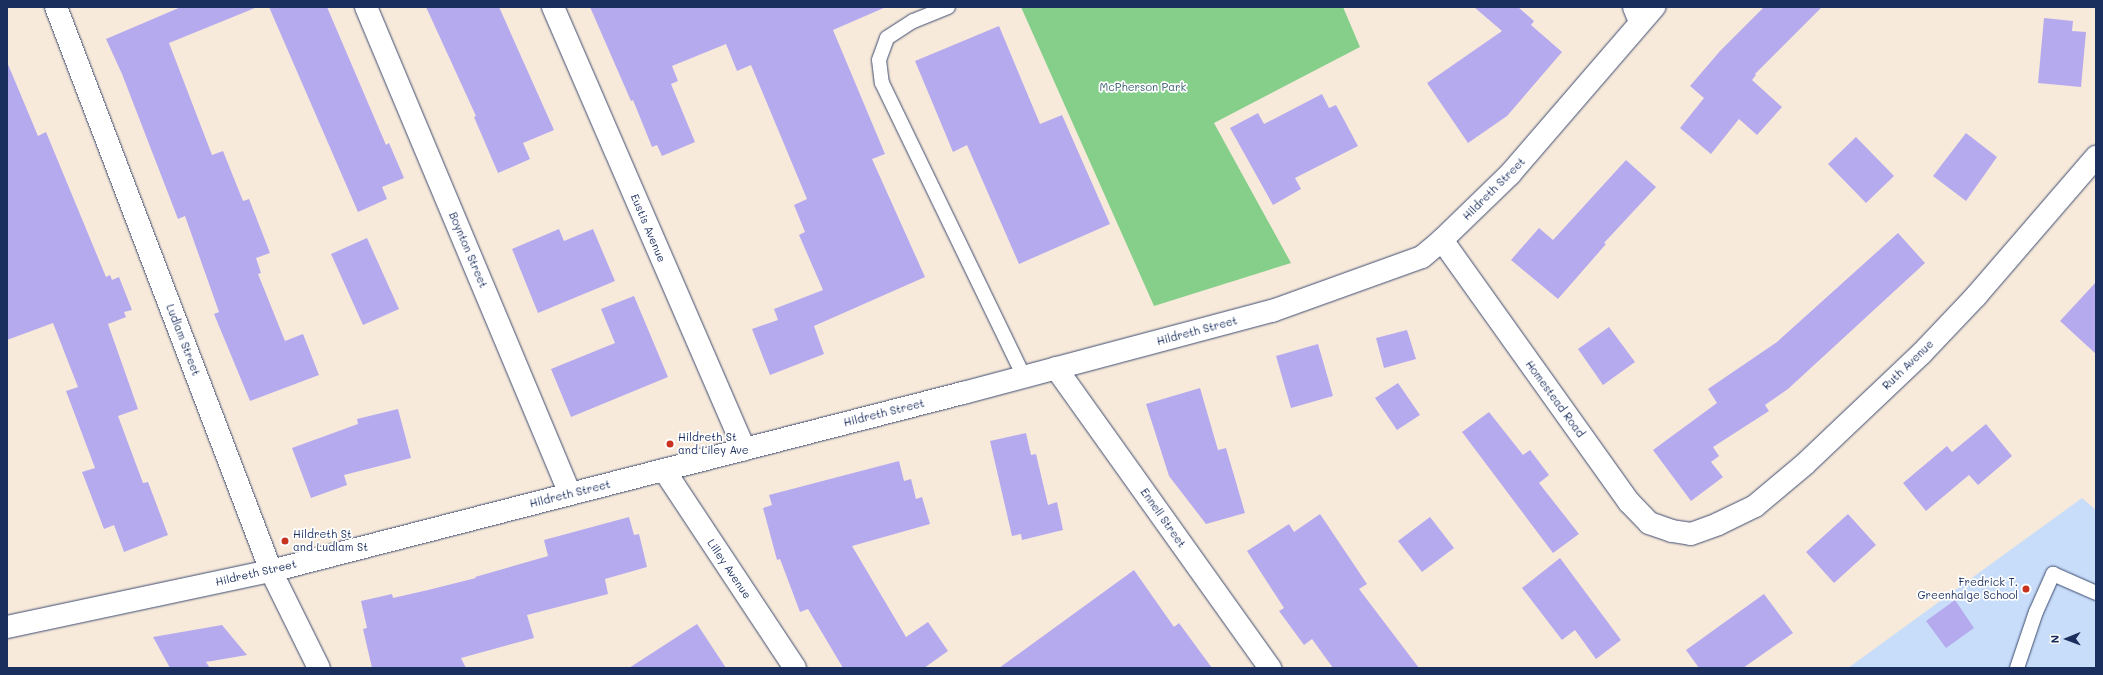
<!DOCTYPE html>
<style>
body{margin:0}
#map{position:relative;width:2103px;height:675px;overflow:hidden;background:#f8eada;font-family:Mali,sans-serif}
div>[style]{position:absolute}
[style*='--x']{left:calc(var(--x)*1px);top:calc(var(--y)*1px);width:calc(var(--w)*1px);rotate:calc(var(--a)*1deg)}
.built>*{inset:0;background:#c8ddf9}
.green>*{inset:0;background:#86cf8b}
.building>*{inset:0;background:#b6aaef}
.roads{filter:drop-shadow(0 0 1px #3c4b71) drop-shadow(0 0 1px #3c4b71)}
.lane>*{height:14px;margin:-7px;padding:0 7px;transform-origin:7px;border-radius:7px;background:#fff}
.street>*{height:22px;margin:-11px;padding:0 11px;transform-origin:11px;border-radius:11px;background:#fff}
.secondary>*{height:22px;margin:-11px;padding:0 11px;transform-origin:11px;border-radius:11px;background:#fff}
.dots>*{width:11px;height:11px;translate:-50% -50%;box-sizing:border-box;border:2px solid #fff;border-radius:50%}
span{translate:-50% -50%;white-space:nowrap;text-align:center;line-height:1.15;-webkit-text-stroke:3.5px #fff;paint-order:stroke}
.park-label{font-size:11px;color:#3b5f6c}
.street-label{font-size:11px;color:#1b2f5e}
.poi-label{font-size:11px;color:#1b2f5e}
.left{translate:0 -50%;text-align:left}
.right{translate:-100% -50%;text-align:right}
.frame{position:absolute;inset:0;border:8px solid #1b2f5e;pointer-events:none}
.north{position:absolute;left:2047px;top:619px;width:40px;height:40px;-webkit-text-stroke:3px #fff;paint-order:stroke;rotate:269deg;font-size:11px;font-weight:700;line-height:16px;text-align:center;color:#1b2f5e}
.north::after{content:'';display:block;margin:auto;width:14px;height:18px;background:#1b2f5e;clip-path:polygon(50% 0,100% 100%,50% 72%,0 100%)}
</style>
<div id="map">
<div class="built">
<div style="clip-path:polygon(2082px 498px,2096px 510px,2096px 668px,1848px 668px)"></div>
</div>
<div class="green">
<div style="clip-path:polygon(1021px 7px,1343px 7px,1360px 47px,1214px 123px,1291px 263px,1154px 306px)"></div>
</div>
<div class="building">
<div style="clip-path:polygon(181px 7px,255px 8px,169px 43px,212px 155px,223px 151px,243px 201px,249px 199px,270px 253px,256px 258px,261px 273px,258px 274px,285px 341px,303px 334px,319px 375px,250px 401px,214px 314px,219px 312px,185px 216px,178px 219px,122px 74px,106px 39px)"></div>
<div style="clip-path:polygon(269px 7px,327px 7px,386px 145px,389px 143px,404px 178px,382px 187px,387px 199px,358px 212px)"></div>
<div style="clip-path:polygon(426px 7px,499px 7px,554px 130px,523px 143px,530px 159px,498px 173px,474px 117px,476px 116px)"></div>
<div style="clip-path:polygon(590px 7px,886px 7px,833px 30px,885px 154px,872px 159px,925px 277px,814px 326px,824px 354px,770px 375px,752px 329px,778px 320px,774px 309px,823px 290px,799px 235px,805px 232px,794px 205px,807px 199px,751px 65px,737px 71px,726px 44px,672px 66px,678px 81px,671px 84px,695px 142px,662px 156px,657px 145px,652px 147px,633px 100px,631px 101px)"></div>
<div style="clip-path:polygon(1474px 7px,1518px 7px,1534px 21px,1531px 25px,1562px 52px,1507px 116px,1468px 143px,1427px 83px,1502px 31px)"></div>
<div style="clip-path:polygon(1764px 7px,1822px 7px,1755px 74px,1756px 75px,1752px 80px,1782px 107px,1757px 135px,1739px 119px,1711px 154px,1680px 128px,1704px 98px,1690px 86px,1720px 51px)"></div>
<div style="clip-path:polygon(2044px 18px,2073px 21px,2072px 31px,2086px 32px,2081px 87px,2038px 83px)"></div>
<div style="clip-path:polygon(999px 26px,1040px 124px,1062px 115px,1110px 224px,1019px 264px,967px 145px,953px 152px,915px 61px)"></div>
<div style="clip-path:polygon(7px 62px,38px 136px,46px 132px,106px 277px,110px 275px,112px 280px,119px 277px,132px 310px,124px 312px,126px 317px,108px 324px,138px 409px,118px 416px,143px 483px,148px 482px,168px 535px,124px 552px,114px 525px,104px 529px,82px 472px,95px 468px,66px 391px,78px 387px,53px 323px,7px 340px)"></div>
<div style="clip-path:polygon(1322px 94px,1329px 108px,1336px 105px,1358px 146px,1295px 178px,1301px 189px,1273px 205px,1230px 128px,1258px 113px,1264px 124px)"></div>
<div style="clip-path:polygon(1966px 133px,1997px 157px,1966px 201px,1933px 176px)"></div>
<div style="clip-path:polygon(1856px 137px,1894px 176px,1866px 203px,1828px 164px)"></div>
<div style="clip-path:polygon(1626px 160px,1656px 187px,1604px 243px,1606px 244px,1558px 299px,1511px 260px,1539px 228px,1553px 240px)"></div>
<div style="clip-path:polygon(559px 229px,564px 241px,593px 229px,615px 281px,538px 313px,512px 249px)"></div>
<div style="clip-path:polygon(1898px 233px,1925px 263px,1788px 389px,1765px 405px,1769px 411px,1713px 447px,1719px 456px,1711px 462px,1723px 477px,1691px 501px,1653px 450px,1717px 403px,1708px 389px,1777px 342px)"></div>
<div style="clip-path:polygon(367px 238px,399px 309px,363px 325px,331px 254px)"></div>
<div style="clip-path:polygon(2096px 282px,2096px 354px,2060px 321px)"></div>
<div style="clip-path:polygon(634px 296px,668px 377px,571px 417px,551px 369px,615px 343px,601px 309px)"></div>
<div style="clip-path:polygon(1609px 327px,1635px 362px,1603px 385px,1578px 349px)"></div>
<div style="clip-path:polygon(1407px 330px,1416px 359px,1384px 368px,1376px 338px)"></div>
<div style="clip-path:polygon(1318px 344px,1333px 396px,1291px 408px,1276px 356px)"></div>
<div style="clip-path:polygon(1398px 383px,1420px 415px,1397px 430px,1375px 398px)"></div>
<div style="clip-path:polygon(1200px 388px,1218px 450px,1226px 448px,1245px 513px,1206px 524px,1169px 476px,1146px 404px)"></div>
<div style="clip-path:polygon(398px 409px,411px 458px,344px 475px,347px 485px,311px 498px,292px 448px,358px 424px,357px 419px)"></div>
<div style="clip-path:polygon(1489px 412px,1523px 455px,1530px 450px,1549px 475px,1539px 483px,1579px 534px,1553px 553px,1462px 432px)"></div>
<div style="clip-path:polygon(1986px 424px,2012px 456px,1978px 485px,1969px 475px,1926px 511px,1903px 483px,1947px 446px,1952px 452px)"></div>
<div style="clip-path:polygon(1026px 433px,1031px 455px,1036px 454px,1048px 505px,1057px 502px,1063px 530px,1022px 540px,1021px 534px,1012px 536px,990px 441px)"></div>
<div style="clip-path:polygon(899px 461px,904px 481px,911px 479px,916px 499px,922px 497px,930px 524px,852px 546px,906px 637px,928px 622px,948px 651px,924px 668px,843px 668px,808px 609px,800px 612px,780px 559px,777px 560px,763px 508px,772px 505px,769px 495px)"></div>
<div style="clip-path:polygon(1320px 514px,1367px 584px,1359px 589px,1419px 668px,1333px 668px,1312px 639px,1304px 645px,1279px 611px,1284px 608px,1247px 551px,1289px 524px,1294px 532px)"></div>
<div style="clip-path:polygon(1848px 514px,1876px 545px,1834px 583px,1806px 552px)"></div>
<div style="clip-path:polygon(629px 517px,634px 535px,639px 534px,647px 567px,605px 579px,608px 594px,527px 615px,534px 638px,461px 658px,466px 668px,372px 668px,363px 629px,367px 628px,361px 601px,392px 594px,393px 598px,428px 590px,476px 578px,475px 577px,548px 556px,544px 540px)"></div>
<div style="clip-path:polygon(1430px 517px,1454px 548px,1422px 572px,1398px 541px)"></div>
<div style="clip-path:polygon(1560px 558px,1621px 640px,1596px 659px,1575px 630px,1562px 640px,1522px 588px)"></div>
<div style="clip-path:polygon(1134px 570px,1174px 627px,1179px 623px,1212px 668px,999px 668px)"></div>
<div style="clip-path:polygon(1764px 594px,1793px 633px,1743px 668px,1699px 668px,1686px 650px)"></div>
<div style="clip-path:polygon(1955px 600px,1974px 628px,1946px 648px,1926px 621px)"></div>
<div style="clip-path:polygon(697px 624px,726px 668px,629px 668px)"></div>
<div style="clip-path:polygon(222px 625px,247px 655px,206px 662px,210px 668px,170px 668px,153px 637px)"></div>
</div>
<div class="roads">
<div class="lane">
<div style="--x:948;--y:7;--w:38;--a:158"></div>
<div style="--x:913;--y:21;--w:31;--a:147"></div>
<div style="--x:887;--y:38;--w:23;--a:110"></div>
<div style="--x:879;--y:60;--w:23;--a:83"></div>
<div style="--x:882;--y:83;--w:326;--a:64.2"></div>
<div style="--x:2017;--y:668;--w:59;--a:-71.3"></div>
<div style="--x:2036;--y:612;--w:42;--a:-65.9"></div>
<div style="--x:2053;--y:574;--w:47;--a:23.8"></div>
</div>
<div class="street">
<div style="--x:56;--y:7;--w:604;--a:69.13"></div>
<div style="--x:271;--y:571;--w:108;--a:63.7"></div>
<div style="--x:366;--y:7;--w:528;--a:67.27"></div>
<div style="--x:553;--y:7;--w:482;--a:66.6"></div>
<div style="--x:1634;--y:7;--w:16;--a:68"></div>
<div style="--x:1442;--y:240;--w:322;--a:54.5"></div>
<div style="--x:1629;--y:502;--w:29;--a:46"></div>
<div style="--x:1649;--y:523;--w:24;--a:19"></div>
<div style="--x:1672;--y:531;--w:19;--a:9"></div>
<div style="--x:1691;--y:534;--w:29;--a:-20"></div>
<div style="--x:1718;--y:524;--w:41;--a:-25.9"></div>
<div style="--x:1755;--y:506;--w:65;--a:-40"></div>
<div style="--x:1805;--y:464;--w:161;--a:-43.5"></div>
<div style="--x:1922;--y:353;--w:79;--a:-46.5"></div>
<div style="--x:1976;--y:296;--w:184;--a:-49.2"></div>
<div style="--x:1056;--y:368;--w:369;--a:54.5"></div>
<div style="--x:664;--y:470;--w:237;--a:56.5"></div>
</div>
<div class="secondary">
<div style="--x:7;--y:627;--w:270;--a:-12"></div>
<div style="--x:271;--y:571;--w:715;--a:-14.43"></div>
<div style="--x:963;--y:393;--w:320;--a:-14.9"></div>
<div style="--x:1272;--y:311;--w:159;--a:-19.8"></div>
<div style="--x:1422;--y:257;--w:26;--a:-40"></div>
<div style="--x:1442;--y:240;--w:95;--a:-44.1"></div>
<div style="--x:1510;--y:174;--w:221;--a:-49.2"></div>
</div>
</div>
<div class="dots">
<div style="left:670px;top:444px;background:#c8321e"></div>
<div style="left:285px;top:541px;background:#c8321e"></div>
<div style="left:2026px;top:589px;background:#c8321e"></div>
</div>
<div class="park-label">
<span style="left:1143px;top:87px">McPherson Park</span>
</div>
<div class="street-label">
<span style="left:1494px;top:189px;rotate:-45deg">Hildreth Street</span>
<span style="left:648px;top:228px;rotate:67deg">Eustis Avenue</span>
<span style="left:468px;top:250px;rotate:67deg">Boynton Street</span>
<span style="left:1197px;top:331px;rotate:-15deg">Hildreth Street</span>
<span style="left:183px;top:340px;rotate:69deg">Ludlam Street</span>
<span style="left:1908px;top:365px;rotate:-44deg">Ruth Avenue</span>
<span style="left:1555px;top:399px;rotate:54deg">Homestead Road</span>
<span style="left:884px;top:413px;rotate:-14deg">Hildreth Street</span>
<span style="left:570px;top:494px;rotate:-14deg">Hildreth Street</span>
<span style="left:1163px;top:518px;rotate:55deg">Ennell Street</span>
<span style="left:729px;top:569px;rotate:56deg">Lilley Avenue</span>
<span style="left:256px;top:573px;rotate:-13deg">Hildreth Street</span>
</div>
<div class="poi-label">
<span class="left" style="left:678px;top:444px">Hildreth St<br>and Liley Ave</span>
<span class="left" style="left:293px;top:541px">Hildreth St<br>and Ludlam St</span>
<span class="right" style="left:2018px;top:589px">Fredrick T.<br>Greenhalge School</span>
</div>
<div class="frame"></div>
<div class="north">N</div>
</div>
